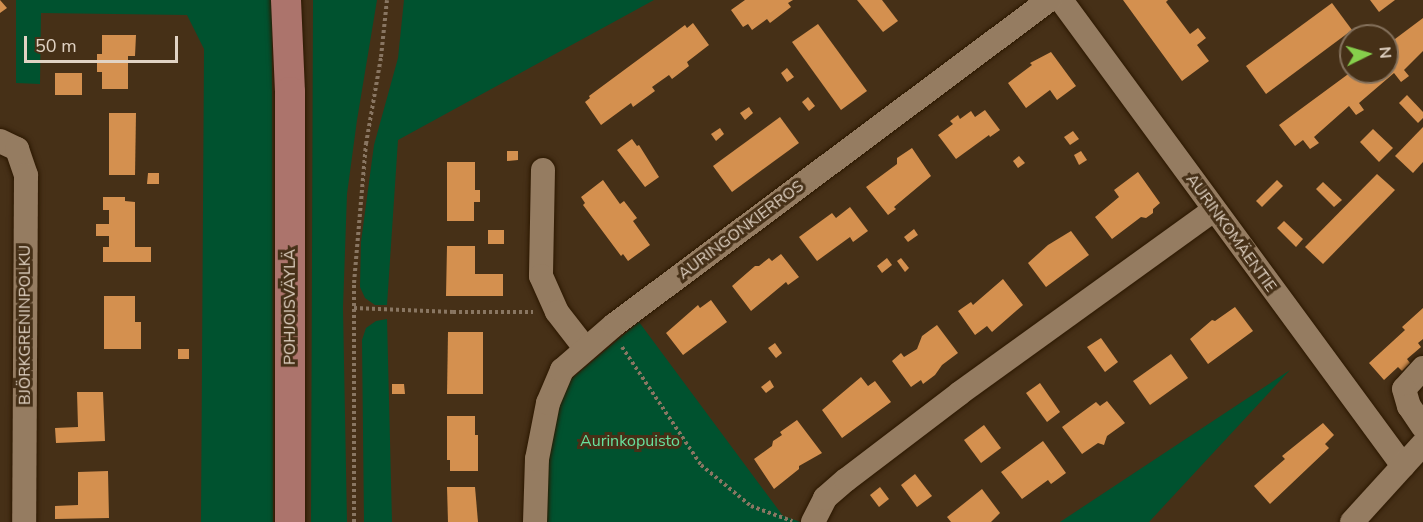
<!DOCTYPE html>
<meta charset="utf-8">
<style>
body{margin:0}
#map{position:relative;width:1423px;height:522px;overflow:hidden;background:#463017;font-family:"Nunito Sans",sans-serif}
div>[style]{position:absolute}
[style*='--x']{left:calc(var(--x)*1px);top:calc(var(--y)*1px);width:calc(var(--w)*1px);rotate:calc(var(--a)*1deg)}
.green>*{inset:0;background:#00522f}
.building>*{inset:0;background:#d4904f}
.path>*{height:4px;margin-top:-2px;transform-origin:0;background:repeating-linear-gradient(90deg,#897662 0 3px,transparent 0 6px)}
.roads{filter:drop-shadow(0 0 2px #2c1800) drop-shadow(0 0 2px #2c1800)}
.minor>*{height:24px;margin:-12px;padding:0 12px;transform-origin:12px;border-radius:12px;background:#957c61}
.major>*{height:30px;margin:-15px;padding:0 15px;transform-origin:15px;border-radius:15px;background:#ac746c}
span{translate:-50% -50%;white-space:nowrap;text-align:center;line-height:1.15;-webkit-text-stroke:6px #463017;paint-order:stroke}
.street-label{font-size:16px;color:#e1d3c4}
.park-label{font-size:16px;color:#68e19e}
.north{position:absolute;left:1339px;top:24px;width:60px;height:60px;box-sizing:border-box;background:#463017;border:2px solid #84715c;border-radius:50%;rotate:85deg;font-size:16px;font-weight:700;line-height:24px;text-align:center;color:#e1d3c4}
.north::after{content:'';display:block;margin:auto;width:21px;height:27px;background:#86cf4c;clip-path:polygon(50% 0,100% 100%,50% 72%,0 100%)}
.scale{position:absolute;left:24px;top:36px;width:154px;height:27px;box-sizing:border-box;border:3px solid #e1d3c4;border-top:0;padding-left:8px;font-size:18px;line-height:21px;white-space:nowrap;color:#e1d3c4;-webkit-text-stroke:4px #463017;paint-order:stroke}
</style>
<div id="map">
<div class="green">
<div style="clip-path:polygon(16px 0,272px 0,273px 522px,201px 522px,204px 49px,187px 15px,41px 13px,40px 84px,16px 83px)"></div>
<div style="clip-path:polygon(313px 0,377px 0,357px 120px,347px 194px,343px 308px,347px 522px,311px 522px)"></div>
<div style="clip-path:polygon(404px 0,654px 0,398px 140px,387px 305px,375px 305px,365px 298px,360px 287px,361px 242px,374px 145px,398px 58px)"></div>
<div style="clip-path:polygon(387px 319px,392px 522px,364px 522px,362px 340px,366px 328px,376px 321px)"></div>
<div style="clip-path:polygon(639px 322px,783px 516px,801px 522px,542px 522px,544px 459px,556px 406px,570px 380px)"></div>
<div style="clip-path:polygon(1290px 370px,1149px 522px,1060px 522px)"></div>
</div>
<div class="building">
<div style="clip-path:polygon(0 0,7px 8px,0 13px)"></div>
<div style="clip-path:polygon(745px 0,793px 0,788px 3px,791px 7px,770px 23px,767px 19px,752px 30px,748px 24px,743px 27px,731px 10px)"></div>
<div style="clip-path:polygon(857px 0,882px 0,898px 21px,883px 32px)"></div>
<div style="clip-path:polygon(1123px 0,1168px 0,1166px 2px,1190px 34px,1198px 28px,1206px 38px,1197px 45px,1209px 61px,1182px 81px)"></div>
<div style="clip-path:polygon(1370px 0,1395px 0,1379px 12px)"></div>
<div style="clip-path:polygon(1332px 3px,1352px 30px,1266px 94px,1246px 66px)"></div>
<div style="clip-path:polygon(1423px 18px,1423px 51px,1404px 70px,1409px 76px,1401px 82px,1394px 73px,1359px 103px,1364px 110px,1356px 115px,1349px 106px,1314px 137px,1319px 143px,1310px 149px,1303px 140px,1295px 146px,1279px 125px,1351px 72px,1387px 72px,1387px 45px)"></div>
<div style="clip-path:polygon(693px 23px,709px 45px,687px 62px,689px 66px,672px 79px,669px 75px,652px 87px,655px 91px,633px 107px,631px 103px,601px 125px,585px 102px,590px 98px,589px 96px,685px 25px,687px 28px)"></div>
<div style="clip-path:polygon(818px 24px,867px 91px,841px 110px,792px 42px)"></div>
<div style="clip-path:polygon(102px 35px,136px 35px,135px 56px,128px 56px,128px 89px,102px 89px,102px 72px,97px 72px,97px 54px,102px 54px)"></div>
<div style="clip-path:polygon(1051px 52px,1076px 86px,1057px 100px,1050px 90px,1026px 108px,1008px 83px,1032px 65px,1030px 63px)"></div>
<div style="clip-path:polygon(787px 68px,794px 77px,787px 82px,781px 73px)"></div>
<div style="clip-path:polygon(55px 73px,82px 73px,82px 95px,55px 95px)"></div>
<div style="clip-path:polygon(1407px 95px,1423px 112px,1423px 118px,1418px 123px,1399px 103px)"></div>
<div style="clip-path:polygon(808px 97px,815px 106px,809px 111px,802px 102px)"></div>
<div style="clip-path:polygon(749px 107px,753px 113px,745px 120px,740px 113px)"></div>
<div style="clip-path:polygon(985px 110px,1000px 130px,990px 137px,989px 135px,956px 159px,938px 135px,953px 124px,950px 121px,958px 115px,960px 119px,971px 111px,975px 117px)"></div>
<div style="clip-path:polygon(109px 113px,136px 113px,135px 175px,109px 175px)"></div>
<div style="clip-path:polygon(780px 117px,799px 143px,732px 192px,713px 166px)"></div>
<div style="clip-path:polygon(1423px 127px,1423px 162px,1413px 173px,1395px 156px)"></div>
<div style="clip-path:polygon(720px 128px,724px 134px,716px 141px,711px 134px)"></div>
<div style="clip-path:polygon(1373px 129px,1393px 148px,1379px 162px,1360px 142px)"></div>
<div style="clip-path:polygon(1073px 131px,1079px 139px,1070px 145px,1064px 137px)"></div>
<div style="clip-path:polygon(632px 139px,637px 146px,639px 145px,659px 177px,645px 187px,617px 150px)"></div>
<div style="clip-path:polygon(912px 148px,931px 176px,894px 207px,896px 209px,888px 215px,866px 187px,897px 164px,897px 158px)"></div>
<div style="clip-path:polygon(507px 151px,518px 151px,518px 160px,507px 161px)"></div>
<div style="clip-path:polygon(1081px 151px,1087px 160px,1079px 165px,1074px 155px)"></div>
<div style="clip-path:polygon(1019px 156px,1025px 163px,1018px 168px,1013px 161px)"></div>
<div style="clip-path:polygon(447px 162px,475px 162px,475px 190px,480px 190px,480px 202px,474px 202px,474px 221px,447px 221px)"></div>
<div style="clip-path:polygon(1138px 172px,1160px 203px,1153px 209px,1153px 213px,1146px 218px,1141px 217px,1112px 239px,1095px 217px,1119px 197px,1114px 190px)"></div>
<div style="clip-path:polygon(148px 173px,159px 173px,159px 184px,147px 184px)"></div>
<div style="clip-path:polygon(1377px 174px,1395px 190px,1323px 264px,1305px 247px)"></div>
<div style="clip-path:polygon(603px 180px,620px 204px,624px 201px,637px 218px,633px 221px,650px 245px,628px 261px,623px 254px,621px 256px,583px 205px,585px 203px,581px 197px)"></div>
<div style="clip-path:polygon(1277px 180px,1283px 186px,1262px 207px,1256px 201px)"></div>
<div style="clip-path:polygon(1323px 182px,1342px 200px,1334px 207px,1316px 189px)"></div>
<div style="clip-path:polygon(103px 197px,125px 197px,125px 201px,135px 202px,135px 247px,151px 247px,151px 262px,103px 262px,103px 247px,109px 247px,109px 236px,96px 236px,96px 224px,109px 224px,109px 210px,103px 210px)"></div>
<div style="clip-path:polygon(850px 207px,868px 231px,853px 242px,850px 237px,817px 261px,799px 237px,832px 213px,836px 218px)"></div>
<div style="clip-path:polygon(1284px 221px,1303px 239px,1296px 247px,1277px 228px)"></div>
<div style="clip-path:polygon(914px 229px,918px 235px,908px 242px,904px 237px)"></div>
<div style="clip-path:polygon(488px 230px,504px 230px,504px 244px,488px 244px)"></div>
<div style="clip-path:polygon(1071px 231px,1089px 255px,1046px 287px,1028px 263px,1048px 245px)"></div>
<div style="clip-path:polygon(447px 246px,475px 246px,475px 274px,503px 274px,503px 296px,446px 296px)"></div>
<div style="clip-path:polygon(781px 254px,799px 277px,788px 285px,786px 282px,751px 311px,732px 286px,755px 266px,759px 266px,769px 258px,772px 261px)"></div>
<div style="clip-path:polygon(887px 258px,892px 265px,882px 273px,877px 266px)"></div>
<div style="clip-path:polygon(901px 258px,909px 268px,905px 272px,897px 261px)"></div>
<div style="clip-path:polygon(1003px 279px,1023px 305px,992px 332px,987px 326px,975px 335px,958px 311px,971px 302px,973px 305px)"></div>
<div style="clip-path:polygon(104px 296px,135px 296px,135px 322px,141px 322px,141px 349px,104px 349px)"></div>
<div style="clip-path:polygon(711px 300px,727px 322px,683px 355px,666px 333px,698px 305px,700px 308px)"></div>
<div style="clip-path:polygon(1235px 307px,1253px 331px,1208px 364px,1190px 339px,1212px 320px,1215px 321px)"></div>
<div style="clip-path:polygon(1423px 308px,1423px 339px,1418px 343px,1421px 347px,1407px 359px,1410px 363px,1402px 371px,1398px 367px,1384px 380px,1369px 363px,1405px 330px,1402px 327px)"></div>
<div style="clip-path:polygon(937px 325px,958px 353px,942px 365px,935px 375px,923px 384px,921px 380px,911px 387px,892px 361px,901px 353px,904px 357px,917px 349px,922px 336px)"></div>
<div style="clip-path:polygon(448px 332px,483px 332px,483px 394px,447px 394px)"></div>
<div style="clip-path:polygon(1101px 338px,1118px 362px,1105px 372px,1087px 347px)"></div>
<div style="clip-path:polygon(775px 343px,782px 353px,776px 358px,768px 348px)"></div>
<div style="clip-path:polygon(178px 349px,189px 349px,189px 359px,178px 359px)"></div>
<div style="clip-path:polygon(1171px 354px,1188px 378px,1150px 405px,1133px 381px)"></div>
<div style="clip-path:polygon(861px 377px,868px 386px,875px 381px,891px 402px,842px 438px,822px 410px)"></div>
<div style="clip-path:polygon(770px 380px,774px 387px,766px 393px,761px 387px)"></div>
<div style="clip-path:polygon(1040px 383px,1060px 412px,1047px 422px,1026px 393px)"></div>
<div style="clip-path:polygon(392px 384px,404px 384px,405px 394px,392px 394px)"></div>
<div style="clip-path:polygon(77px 392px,103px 392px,105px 441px,56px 443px,55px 428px,78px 427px)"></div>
<div style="clip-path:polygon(1107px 401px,1125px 423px,1107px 436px,1104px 445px,1098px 443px,1082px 454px,1062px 427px,1096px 402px,1100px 406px)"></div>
<div style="clip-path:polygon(447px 416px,475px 416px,475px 435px,478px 435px,478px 471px,450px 471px,450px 460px,447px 460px)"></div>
<div style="clip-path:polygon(797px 420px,822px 453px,799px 466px,799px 469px,774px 489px,754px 459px,772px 446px,773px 441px,782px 435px,780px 432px)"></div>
<div style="clip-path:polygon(1323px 423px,1334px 435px,1325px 444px,1329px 448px,1270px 504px,1254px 486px,1285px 459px,1282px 456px)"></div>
<div style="clip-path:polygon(984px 425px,1001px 448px,981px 463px,964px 440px)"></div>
<div style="clip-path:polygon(1043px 441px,1066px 473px,1051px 484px,1048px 480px,1022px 499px,1001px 472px)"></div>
<div style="clip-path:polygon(108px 471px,109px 518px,55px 519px,55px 506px,78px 505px,78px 472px)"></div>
<div style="clip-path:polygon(915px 474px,932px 496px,917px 507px,901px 485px)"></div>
<div style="clip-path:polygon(447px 487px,475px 487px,478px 522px,448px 522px)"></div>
<div style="clip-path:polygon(880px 487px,889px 499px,879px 507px,870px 495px)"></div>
<div style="clip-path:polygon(982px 489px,1000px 513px,991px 522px,951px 522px,947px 517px)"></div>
</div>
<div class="path">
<div style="--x:354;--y:308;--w:99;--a:2.3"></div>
<div style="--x:453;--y:312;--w:80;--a:0"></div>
<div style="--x:622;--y:347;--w:142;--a:56.2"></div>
<div style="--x:701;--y:465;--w:65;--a:39.4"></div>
<div style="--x:751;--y:506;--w:44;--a:20.1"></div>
<div style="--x:354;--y:522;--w:239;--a:-90"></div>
<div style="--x:354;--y:283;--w:140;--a:-85.1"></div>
<div style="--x:366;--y:144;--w:88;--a:-80.2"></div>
<div style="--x:381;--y:57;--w:57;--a:-84"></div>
</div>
<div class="roads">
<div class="minor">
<div style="--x:1061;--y:0;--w:578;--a:53.72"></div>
<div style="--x:0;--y:141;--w:19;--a:25"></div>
<div style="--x:17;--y:149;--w:28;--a:71"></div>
<div style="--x:26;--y:175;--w:347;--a:90.3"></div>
<div style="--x:543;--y:170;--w:106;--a:91.1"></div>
<div style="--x:541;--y:276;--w:39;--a:66"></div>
<div style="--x:557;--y:312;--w:46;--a:52.1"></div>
<div style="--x:1423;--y:368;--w:28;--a:132"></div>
<div style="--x:1404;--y:389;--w:18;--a:74"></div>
<div style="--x:1409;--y:406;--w:25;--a:56"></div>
<div style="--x:535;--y:522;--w:63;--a:-88.2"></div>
<div style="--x:537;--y:459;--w:57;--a:-78.9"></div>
<div style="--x:548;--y:403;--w:36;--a:-67"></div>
<div style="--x:562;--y:370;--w:69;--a:-40.9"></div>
<div style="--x:614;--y:325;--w:543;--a:-36.76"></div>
<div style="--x:813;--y:522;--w:27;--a:-63"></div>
<div style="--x:825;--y:498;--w:28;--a:-41"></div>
<div style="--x:846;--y:480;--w:143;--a:-37.3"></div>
<div style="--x:960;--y:393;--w:313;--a:-35.8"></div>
<div style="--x:1352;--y:522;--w:105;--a:-47.7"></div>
</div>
<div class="major">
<div style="--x:286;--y:0;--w:92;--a:87.5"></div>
<div style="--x:290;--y:92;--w:430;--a:90"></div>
</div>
</div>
<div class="street-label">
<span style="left:741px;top:230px;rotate:-37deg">AURINGONKIERROS</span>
<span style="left:1231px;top:233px;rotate:54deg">AURINKOMÄENTIE</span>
<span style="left:290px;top:307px;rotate:-90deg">POHJOISVÄYLÄ</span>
<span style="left:25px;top:325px;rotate:-90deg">BJÖRKGRENINPOLKU</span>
</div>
<div class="park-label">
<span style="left:630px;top:441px">Aurinkopuisto</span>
</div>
<div class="north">N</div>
<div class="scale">50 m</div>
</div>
